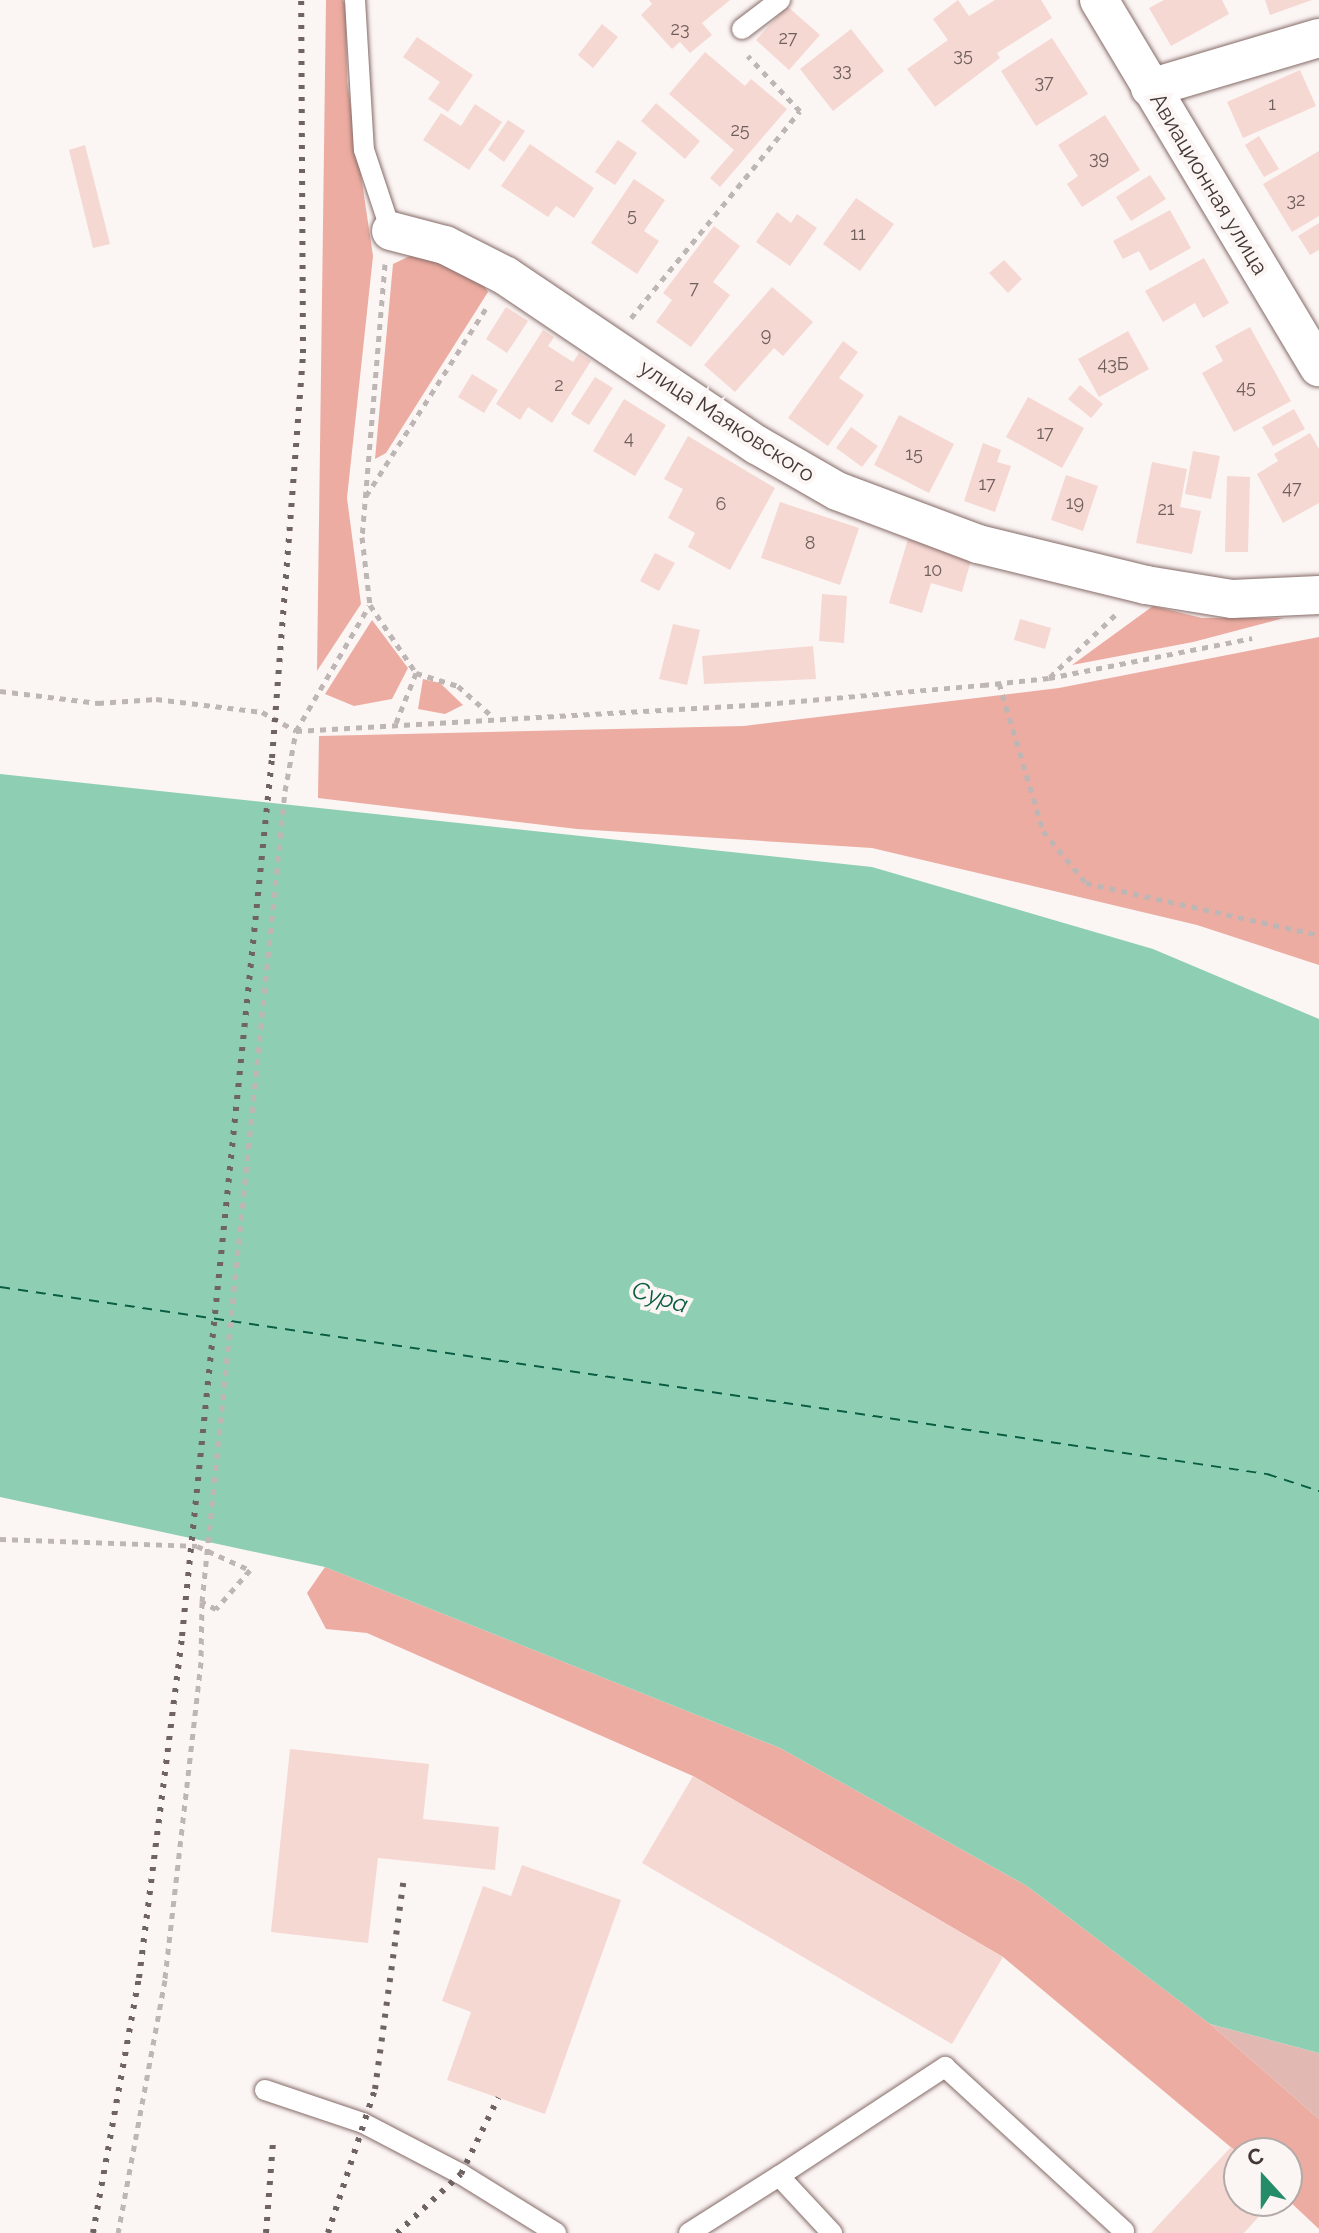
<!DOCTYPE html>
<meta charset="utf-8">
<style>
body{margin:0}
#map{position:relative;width:1319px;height:2233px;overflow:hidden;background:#fbf5f4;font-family:Raleway,sans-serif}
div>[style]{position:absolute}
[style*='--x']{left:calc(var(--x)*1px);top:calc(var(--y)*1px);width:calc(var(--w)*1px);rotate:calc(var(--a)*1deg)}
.green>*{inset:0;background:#e2b9b2}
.forest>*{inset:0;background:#ecaca1}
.water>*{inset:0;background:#8ecfb3}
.ferry>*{height:2px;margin-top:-1px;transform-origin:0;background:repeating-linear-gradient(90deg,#085d43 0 10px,transparent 0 18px)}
.building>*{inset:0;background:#f6d8d2}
.path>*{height:5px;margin-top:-2.5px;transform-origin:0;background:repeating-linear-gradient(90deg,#beb6b5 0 6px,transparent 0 12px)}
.roads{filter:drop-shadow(0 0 2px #856b67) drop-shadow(0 0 2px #856b67)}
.lane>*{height:20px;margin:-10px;padding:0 10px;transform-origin:10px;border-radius:10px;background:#fff}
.street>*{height:38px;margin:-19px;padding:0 19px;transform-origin:19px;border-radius:19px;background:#fff}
.rail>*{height:6px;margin-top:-3px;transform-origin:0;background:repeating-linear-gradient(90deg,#6f6463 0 4px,transparent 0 12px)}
.path-bridge>*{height:5px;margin-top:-2.5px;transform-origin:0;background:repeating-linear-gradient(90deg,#beb6b5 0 6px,transparent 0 12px)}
span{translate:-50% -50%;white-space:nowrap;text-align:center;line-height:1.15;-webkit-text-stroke:8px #fbf5f4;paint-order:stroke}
.number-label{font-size:18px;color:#70605d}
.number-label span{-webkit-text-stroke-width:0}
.street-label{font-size:22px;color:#443836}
.water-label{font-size:24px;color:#085d43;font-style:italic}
.north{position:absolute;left:1223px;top:2137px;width:80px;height:80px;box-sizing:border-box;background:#fbf5f4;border:2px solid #b2a9a8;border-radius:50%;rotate:339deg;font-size:22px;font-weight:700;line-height:32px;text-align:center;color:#443836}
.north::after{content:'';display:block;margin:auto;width:28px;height:36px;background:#248c68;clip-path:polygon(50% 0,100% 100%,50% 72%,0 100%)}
</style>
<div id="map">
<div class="green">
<div style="clip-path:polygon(1210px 2024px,1319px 2053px,1319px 2119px)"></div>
</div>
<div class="forest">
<div style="clip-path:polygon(326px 0,343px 0,346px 6px,347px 81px,373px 256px,347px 498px,361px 604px,317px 671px)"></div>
<div style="clip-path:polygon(414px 254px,476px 274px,488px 292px,386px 453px,375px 459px,393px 264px)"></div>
<div style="clip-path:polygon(1153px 606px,1202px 618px,1284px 618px,1193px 642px,1072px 665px)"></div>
<div style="clip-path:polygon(372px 620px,408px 668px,392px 699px,354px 706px,325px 694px)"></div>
<div style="clip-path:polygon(1319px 637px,1319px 965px,1197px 925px,872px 848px,577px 829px,318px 798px,319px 736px,744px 726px,1059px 688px)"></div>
<div style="clip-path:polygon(423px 679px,440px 683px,463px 705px,445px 714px,418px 709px)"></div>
<div style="clip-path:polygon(325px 1567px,780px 1748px,1027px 1886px,1210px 2024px,1319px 2119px,1319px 2229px,1287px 2199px,1287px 2153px,1239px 2154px,1003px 1957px,693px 1776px,367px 1633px,326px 1629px,307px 1593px)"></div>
</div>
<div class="water">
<div style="clip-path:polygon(0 774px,872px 867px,1153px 949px,1319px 1019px,1319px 2053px,1210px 2024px,1027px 1886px,780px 1748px,325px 1567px,0 1497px)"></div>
</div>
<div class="ferry">
<div style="--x:0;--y:1287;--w:1281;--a:8.4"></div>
<div style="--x:1267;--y:1474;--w:55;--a:18.1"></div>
</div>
<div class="building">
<div style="clip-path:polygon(649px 0,730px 0,702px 23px,712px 35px,690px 53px,680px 42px,672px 49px,641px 15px,652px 4px)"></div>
<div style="clip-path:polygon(958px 0,969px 16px,995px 0,1041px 0,1052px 18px,997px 53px,1000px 58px,935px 107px,907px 69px,948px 40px,933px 19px)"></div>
<div style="clip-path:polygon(1164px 0,1222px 0,1229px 14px,1171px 46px,1149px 8px)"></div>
<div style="clip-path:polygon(1265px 0,1312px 0,1270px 15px)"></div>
<div style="clip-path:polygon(787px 6px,820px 35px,789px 70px,756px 40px)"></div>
<div style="clip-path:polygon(602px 24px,618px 37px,593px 68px,578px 55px)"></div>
<div style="clip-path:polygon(851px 29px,884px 71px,833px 111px,800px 69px)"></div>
<div style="clip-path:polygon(417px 37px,473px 75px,448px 112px,428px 99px,440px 82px,403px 57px)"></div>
<div style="clip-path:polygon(1052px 38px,1088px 94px,1036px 126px,1001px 71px)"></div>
<div style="clip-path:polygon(705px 52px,745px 86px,751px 79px,787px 109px,720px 187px,710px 178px,734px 150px,669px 94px)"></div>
<div style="clip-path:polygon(1300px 70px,1316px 106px,1243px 138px,1227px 102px)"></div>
<div style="clip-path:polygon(656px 103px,700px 141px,685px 159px,641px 121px)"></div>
<div style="clip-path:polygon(475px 104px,502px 122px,469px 170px,423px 140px,441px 113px,461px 126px)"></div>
<div style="clip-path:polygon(1105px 115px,1140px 170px,1082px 207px,1067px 184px,1078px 176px,1058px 145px)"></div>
<div style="clip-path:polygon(508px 120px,525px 131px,504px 162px,488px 150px)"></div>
<div style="clip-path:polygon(1259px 136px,1279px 169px,1264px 177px,1245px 145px)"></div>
<div style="clip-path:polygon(618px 140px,637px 153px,615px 185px,595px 172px)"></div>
<div style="clip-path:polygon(530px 144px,594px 188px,574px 218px,556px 206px,548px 217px,501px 186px)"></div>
<div style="clip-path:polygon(85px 145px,110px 244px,93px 248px,69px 150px)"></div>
<div style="clip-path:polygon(1319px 151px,1319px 216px,1292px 232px,1263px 184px)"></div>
<div style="clip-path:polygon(1150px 175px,1166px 199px,1131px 221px,1116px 197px)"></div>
<div style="clip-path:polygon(634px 179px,665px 200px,644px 231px,659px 241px,637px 274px,591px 243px)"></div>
<div style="clip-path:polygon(856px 198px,894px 224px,860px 271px,823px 244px)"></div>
<div style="clip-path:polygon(1170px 210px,1191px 248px,1150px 271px,1139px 251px,1123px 259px,1113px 241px)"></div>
<div style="clip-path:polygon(777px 212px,791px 223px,797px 214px,817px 228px,790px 266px,756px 242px)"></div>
<div style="clip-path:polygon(1319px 223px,1319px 250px,1310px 255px,1298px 236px)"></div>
<div style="clip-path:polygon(714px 226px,740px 246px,713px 282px,730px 295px,691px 347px,656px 322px,672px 300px,663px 293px)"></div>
<div style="clip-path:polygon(1204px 258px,1229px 303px,1203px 318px,1195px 303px,1163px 322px,1145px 291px)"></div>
<div style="clip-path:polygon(1004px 260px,1022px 279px,1008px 293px,989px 273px)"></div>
<div style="clip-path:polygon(772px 287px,813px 322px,783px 356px,774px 348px,735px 392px,704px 365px)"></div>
<div style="clip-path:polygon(506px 307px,528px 321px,507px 353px,486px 339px)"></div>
<div style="clip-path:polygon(1250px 327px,1291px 401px,1234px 432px,1202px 373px,1223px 361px,1215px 346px)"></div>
<div style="clip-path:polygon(543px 330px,554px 337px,548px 346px,562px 355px,573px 362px,579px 353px,591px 361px,552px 423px,528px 407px,520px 420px,496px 404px)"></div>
<div style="clip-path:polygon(1128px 331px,1149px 369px,1099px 397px,1078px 359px)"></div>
<div style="clip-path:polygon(843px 341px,858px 352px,839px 378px,864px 395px,828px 446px,788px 418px)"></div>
<div style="clip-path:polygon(472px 374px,498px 390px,484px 413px,458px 397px)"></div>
<div style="clip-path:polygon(595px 377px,613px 388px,589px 425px,571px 414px)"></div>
<div style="clip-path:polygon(1080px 385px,1103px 404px,1091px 418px,1068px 399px)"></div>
<div style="clip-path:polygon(1028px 397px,1084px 428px,1062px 468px,1006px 437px)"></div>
<div style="clip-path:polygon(624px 399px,666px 425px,635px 476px,593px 451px)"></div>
<div style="clip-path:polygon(1294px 409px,1305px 429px,1273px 446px,1262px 427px)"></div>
<div style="clip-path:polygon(899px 415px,954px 444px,929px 493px,874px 465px)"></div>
<div style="clip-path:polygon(851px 427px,878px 446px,862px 467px,836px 448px)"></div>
<div style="clip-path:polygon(1310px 433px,1319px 449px,1319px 503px,1283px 523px,1257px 474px,1278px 461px,1274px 454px)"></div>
<div style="clip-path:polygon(688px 436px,775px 488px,730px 570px,688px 547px,695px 533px,668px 518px,683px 489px,664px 479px)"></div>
<div style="clip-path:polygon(983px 443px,1001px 450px,997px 462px,1011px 466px,995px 512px,964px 501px)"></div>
<div style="clip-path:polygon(1193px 451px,1220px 456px,1211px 499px,1185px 494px)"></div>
<div style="clip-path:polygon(1152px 462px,1187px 469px,1180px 507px,1201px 511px,1192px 554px,1136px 543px)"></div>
<div style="clip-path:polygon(1066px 475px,1098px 486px,1083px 531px,1051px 520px)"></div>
<div style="clip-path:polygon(1227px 476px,1250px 477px,1248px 552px,1225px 552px)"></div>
<div style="clip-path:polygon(780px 502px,859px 528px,840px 585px,761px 558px)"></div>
<div style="clip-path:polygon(908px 539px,972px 557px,962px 592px,931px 583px,922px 613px,889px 603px)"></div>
<div style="clip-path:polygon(655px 553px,675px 563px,659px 591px,640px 581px)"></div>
<div style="clip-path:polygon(822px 594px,847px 596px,844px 643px,819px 641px)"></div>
<div style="clip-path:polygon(1020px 619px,1051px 628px,1045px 649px,1014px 640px)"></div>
<div style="clip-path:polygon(673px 624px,700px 630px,687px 685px,659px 679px)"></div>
<div style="clip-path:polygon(813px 646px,816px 679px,704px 684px,702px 656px)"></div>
<div style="clip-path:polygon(290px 1749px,429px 1764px,423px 1819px,499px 1827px,495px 1870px,378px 1858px,368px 1943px,271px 1932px)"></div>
<div style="clip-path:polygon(693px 1776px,1003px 1957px,952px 2044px,642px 1863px)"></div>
<div style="clip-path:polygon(522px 1865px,621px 1900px,545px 2114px,447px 2080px,471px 2012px,442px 2001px,483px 1886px,511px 1896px)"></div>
<div style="clip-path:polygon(1231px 2147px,1239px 2154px,1239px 2201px,1273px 2201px,1244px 2233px,1151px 2233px)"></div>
</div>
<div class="path">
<div style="--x:385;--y:264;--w:274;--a:94.8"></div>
<div style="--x:362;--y:537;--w:68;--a:83.3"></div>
<div style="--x:370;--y:605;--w:82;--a:55.9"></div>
<div style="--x:416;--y:673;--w:44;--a:17.2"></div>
<div style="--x:458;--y:686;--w:45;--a:41.4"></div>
<div style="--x:631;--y:318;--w:267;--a:-50.8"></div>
<div style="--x:800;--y:111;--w:76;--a:-133.4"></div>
<div style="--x:366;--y:496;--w:227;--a:-57.4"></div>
<div style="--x:1050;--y:677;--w:90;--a:-43.6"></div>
<div style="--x:999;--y:683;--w:154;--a:73.4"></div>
<div style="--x:1043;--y:831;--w:67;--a:50.4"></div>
<div style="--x:1086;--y:883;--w:239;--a:12.6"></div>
<div style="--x:0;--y:691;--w:99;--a:7"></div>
<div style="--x:98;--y:703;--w:58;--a:-3.9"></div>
<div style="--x:156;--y:699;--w:107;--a:7"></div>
<div style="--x:262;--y:712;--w:39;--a:29"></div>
<div style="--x:296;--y:731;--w:145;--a:-59.7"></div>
<div style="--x:396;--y:723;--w:54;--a:-68.2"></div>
<div style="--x:285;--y:791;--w:61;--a:-79.6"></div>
<div style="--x:296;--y:731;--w:458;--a:-3.3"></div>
<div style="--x:753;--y:705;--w:231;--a:-5"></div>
<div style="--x:983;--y:685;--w:66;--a:-6.1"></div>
<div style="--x:1049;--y:678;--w:207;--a:-11.1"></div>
<div style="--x:0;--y:1539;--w:197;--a:2"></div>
<div style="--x:197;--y:1546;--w:58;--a:24.4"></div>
<div style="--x:250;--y:1570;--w:52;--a:131.1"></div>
<div style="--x:216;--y:1609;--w:16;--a:-153"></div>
<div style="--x:202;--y:1602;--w:60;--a:91"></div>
<div style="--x:201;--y:1662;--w:320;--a:96.5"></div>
<div style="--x:165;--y:1980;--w:257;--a:100.5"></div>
</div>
<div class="roads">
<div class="lane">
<div style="--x:355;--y:0;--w:150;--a:86.6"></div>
<div style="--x:364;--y:150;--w:85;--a:71.6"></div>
<div style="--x:742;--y:29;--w:48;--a:-37.3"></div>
<div style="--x:265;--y:2090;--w:103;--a:18.6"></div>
<div style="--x:363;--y:2123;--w:110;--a:27.5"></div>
<div style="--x:461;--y:2174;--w:112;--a:31.8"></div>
<div style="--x:779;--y:2176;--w:199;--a:-33.3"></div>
<div style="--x:945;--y:2067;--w:243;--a:42.5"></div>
<div style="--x:689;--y:2233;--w:107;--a:-32.3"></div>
<div style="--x:779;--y:2176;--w:78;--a:47.1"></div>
</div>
<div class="street">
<div style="--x:1099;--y:0;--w:428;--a:59.1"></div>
<div style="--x:1150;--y:88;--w:176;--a:-16.5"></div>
<div style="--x:391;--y:231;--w:56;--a:14.5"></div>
<div style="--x:445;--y:245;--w:68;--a:26.9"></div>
<div style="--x:506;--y:276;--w:303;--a:34"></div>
<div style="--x:757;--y:445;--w:92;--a:29.9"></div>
<div style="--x:837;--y:491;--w:151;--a:20.6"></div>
<div style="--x:978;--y:544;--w:173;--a:13.7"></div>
<div style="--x:1146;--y:585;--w:87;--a:9.2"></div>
<div style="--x:1232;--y:599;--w:87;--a:-2.6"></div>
</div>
</div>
<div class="rail">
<div style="--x:93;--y:2233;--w:259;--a:-79.8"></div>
<div style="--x:139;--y:1978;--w:345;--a:-82.8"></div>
<div style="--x:182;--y:1636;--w:883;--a:-84.15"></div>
<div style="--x:272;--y:758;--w:406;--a:-85.6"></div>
<div style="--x:303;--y:353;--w:353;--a:-90.3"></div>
<div style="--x:266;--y:2233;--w:92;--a:-85.6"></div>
<div style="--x:328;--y:2233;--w:151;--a:-71.9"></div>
<div style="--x:375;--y:2089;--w:213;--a:-82.2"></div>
<div style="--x:397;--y:2233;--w:87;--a:-42.7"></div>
<div style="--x:461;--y:2174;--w:85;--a:-64"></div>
</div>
<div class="path-bridge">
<div style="--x:202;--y:1602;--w:815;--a:-84.16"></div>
</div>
<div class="number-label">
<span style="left:680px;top:29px">23</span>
<span style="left:788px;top:38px">27</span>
<span style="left:963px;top:55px">35</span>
<span style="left:842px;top:70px">33</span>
<span style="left:1044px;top:82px">37</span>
<span style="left:1272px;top:104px">1</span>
<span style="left:740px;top:130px">25</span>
<span style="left:1099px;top:158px">39</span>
<span style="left:1296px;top:200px">32</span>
<span style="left:632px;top:215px">5</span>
<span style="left:858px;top:234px">11</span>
<span style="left:694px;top:288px">7</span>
<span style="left:766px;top:335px">9</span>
<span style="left:1113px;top:364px">43Б</span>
<span style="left:559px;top:385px">2</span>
<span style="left:1246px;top:387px">45</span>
<span style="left:1045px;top:433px">17</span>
<span style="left:629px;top:438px">4</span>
<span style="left:914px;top:454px">15</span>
<span style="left:987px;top:484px">17</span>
<span style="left:1292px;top:488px">47</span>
<span style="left:1075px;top:503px">19</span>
<span style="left:721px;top:504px">6</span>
<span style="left:1166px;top:509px">21</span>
<span style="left:810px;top:543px">8</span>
<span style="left:933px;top:570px">10</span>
</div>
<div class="street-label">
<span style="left:1209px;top:184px;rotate:59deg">Авиационная улица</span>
<span style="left:727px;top:421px;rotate:33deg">улица Маяковского</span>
</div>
<div class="water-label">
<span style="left:660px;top:1297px;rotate:17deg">Сура</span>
</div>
<div class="north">С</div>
</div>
